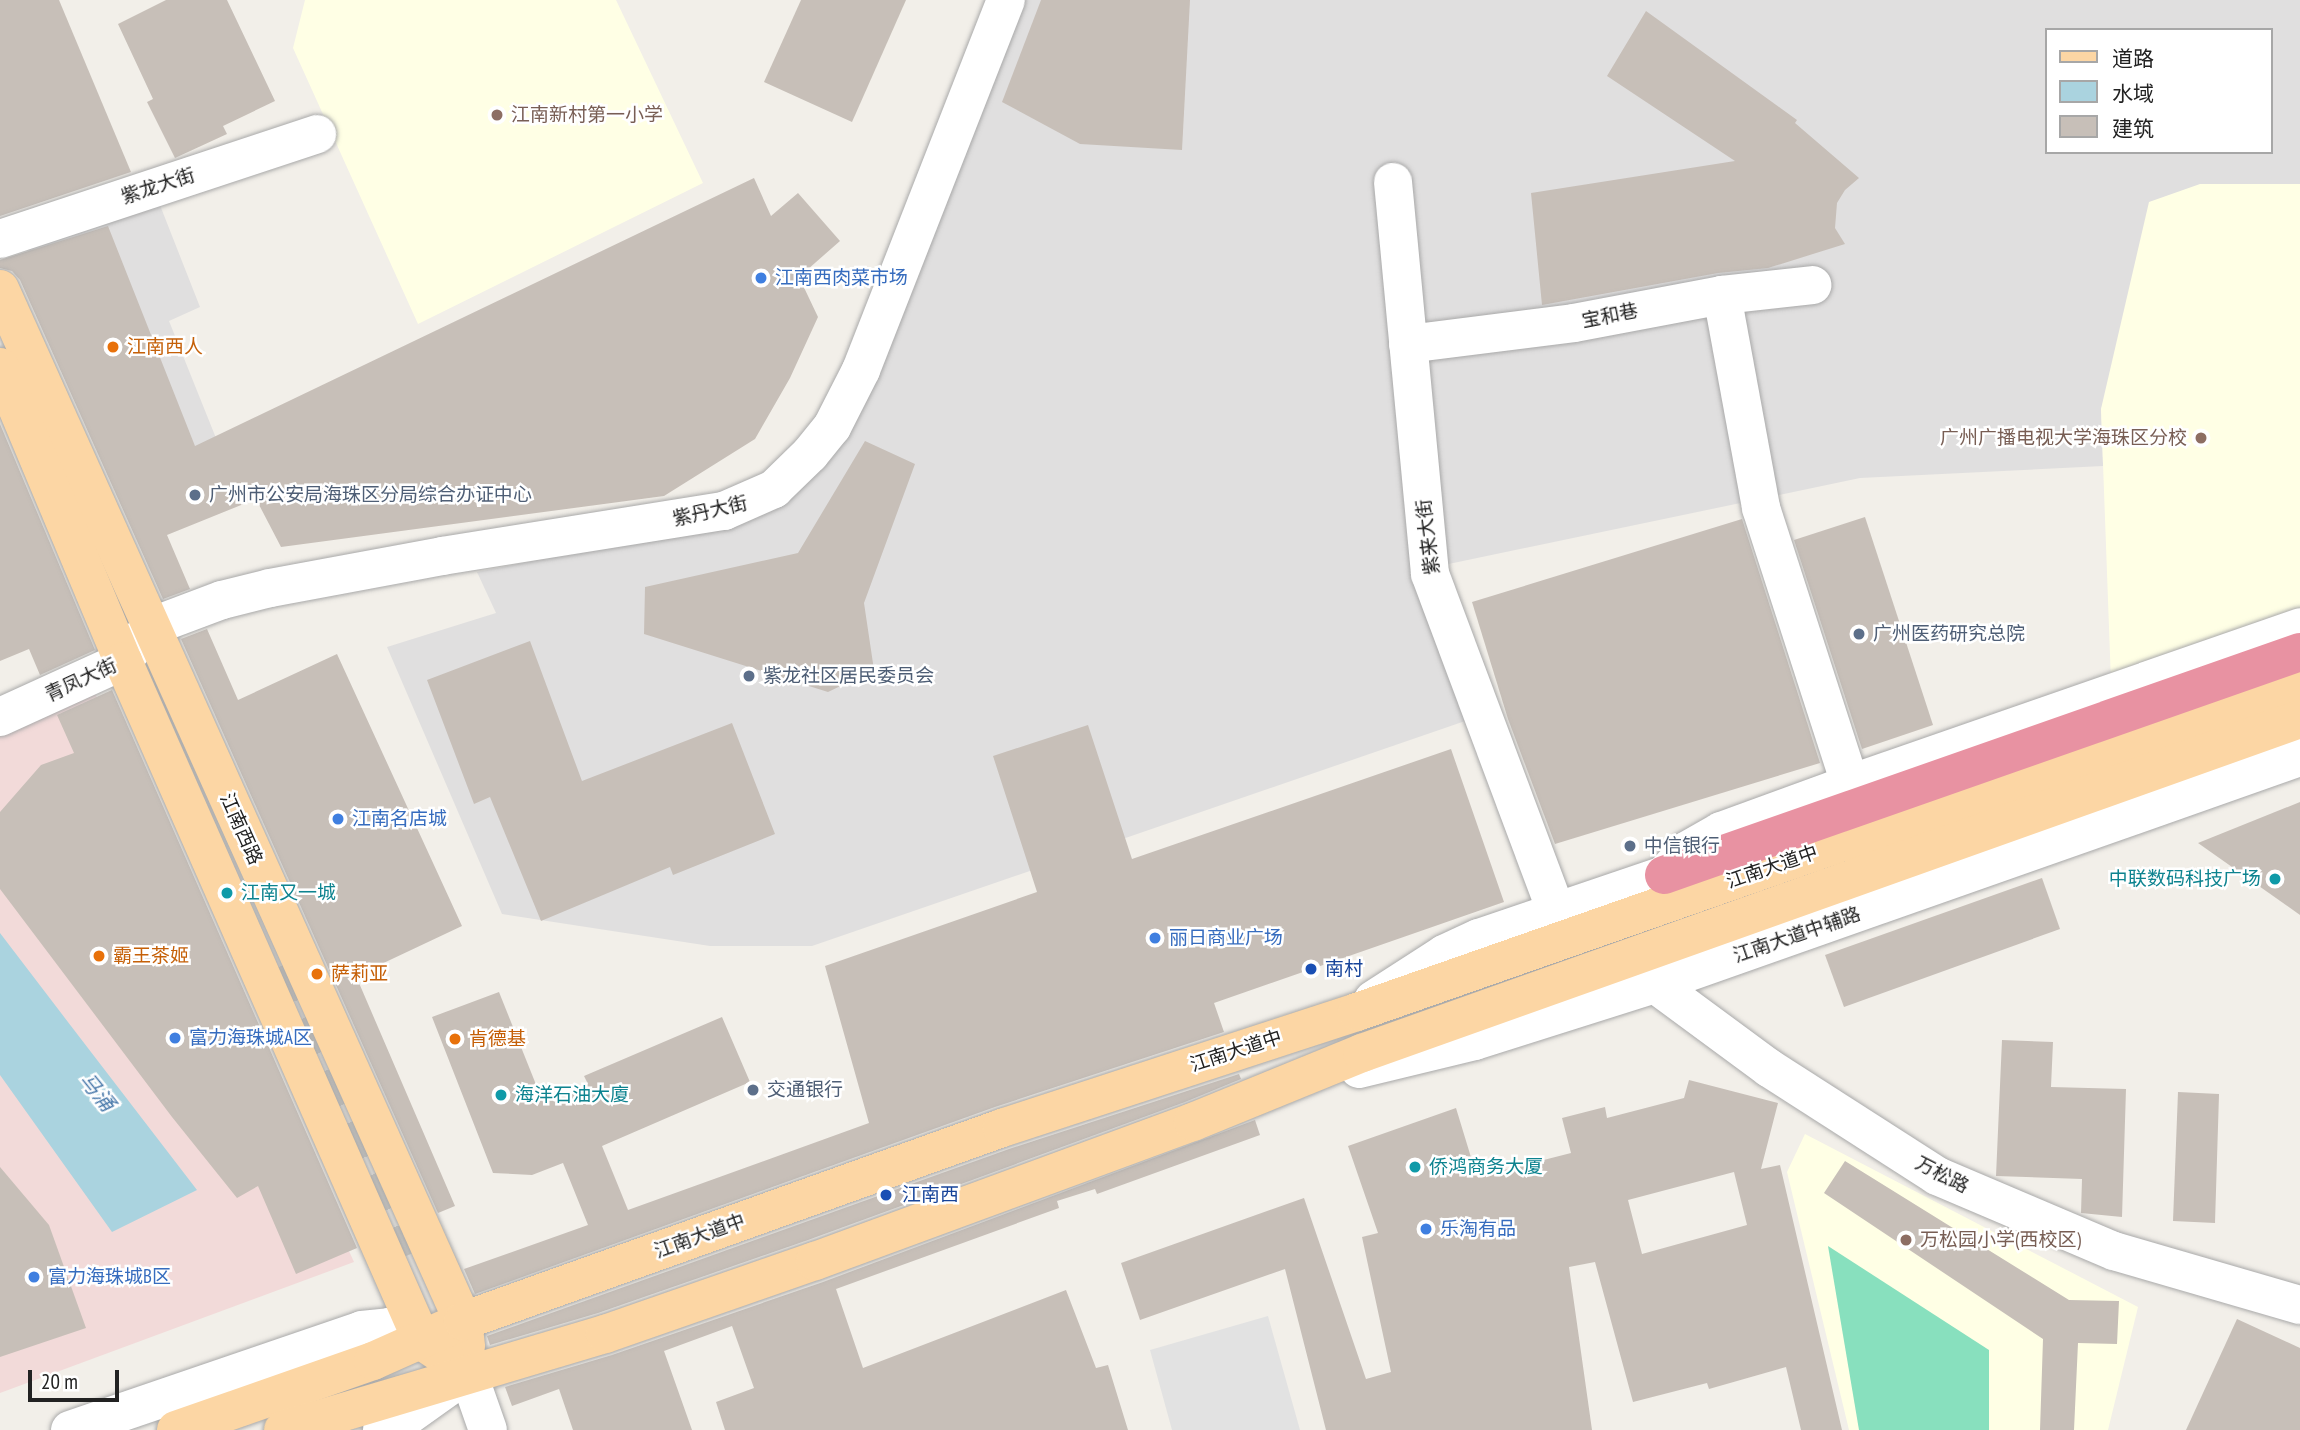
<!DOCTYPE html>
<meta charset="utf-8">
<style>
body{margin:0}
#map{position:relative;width:2300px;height:1430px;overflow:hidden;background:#f2efe9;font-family:"PT Sans Narrow","Noto Sans SC",sans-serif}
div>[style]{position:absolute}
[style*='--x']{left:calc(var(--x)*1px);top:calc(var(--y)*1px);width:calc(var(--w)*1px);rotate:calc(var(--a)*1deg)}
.residential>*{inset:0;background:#e0dfdf}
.commercial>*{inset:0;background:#f2dad9}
.education>*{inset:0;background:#ffffe5}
.pitch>*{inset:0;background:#88e0be}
.parking>*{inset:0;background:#e2e2e2}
.water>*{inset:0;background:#aad3df}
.building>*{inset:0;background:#c7bfb8}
.minor-tunnel>*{height:38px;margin-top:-19px;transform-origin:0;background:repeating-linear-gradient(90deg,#c8c6c1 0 38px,transparent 0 57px)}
.roads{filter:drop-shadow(0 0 2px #a9a9a9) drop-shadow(0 0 2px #a9a9a9)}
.minor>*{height:38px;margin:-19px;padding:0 19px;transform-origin:19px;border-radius:19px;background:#fff}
.major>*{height:38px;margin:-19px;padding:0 19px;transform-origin:19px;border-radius:19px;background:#fcd6a4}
.highway>*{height:38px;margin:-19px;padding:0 19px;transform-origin:19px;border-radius:19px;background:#e892a2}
.dots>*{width:19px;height:19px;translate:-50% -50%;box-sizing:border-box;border:4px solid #fff;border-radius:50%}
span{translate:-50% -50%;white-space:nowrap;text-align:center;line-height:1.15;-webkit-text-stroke:5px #fff;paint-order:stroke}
.education-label{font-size:19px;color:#785e54}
.left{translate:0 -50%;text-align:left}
.right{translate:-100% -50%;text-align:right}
.street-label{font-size:19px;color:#222}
.shop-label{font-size:19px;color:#366cbe}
.food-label{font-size:19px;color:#c56008}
.service-label{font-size:19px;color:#4e5e75}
.culture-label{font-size:19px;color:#0d838f}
.transit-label{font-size:19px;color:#164399}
.water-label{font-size:21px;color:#4a7aab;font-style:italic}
.legend{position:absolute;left:2045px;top:28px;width:228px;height:126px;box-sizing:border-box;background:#fff;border:2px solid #a7a7a7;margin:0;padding:9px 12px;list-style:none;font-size:21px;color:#222}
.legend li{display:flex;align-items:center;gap:14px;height:35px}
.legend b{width:35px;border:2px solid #a7a7a7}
.scale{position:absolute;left:28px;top:1370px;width:91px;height:32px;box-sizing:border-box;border:4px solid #222;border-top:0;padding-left:9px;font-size:21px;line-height:24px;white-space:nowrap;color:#222;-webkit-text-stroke:5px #fff;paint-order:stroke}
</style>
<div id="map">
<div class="residential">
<div style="clip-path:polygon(evenodd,1021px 0,2300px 0,2300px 184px,2200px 184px,2101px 409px,2103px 466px,1860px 478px,1420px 570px,1471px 719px,812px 946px,710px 946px,502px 914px,387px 647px,496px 613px,477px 572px,727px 522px,810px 480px,1021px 0,2046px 30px,2270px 30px,2270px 152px,2046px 152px,2046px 30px)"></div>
<div style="clip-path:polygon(156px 195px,200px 307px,169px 321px,220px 448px,123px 487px,27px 249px)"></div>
</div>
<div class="commercial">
<div style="clip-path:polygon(93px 689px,354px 1262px,0 1393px,0 734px)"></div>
</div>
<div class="education">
<div style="clip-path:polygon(305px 0,616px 0,703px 183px,418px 324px,293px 48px)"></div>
<div style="clip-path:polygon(2200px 184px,2300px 184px,2300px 615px,2111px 682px,2101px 409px,2149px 202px)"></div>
<div style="clip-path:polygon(1805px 1134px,2138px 1307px,2108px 1430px,1849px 1430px,1787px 1172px)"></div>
</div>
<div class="pitch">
<div style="clip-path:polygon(1828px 1246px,1989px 1350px,1989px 1430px,1859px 1430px)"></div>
</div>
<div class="parking">
<div style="clip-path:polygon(1268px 1316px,1300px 1430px,1172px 1430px,1150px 1350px)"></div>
</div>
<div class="water">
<div style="clip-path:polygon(0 933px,71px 1026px,197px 1190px,112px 1232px,0 1075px)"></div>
</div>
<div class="building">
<div style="clip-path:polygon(0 0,59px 0,131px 172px,0 216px)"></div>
<div style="clip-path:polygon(166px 0,227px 0,275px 101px,223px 126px,227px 134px,175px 158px,147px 102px,153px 99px,118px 24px)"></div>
<div style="clip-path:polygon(801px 0,906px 0,852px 122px,764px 82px)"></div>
<div style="clip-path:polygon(1041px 0,1190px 0,1182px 150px,1080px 144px,1002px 102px)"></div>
<div style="clip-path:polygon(1646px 11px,1797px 120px,1795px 123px,1859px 178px,1845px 190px,1837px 203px,1835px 228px,1845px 244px,1768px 268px,1718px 273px,1542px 305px,1531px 193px,1735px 161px,1607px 76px)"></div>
<div style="clip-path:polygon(754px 178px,771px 216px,798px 193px,840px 241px,799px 277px,818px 317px,790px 378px,755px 439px,664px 496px,281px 547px,256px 499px,167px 535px,190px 589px,163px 599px,20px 280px,12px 271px,0 268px,0 260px,108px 226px,195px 446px)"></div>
<div style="clip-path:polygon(0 424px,95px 650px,40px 675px,29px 649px,0 661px)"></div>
<div style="clip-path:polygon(865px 441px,915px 464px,864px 603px,874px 670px,828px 692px,644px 634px,645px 587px,798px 553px)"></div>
<div style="clip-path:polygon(1865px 517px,1933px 725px,1862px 749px,1794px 540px)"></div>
<div style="clip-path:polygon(1742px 519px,1820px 763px,1555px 844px,1508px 719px,1472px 602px)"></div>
<div style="clip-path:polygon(207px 629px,238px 700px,337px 654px,462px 926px,356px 976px,455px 1206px,438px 1213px,181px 639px)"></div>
<div style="clip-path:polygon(530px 641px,582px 781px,732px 723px,775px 834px,673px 875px,670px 867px,541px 921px,490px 797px,474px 804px,427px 680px)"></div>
<div style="clip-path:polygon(112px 690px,357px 1248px,296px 1274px,258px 1186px,237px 1198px,172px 1117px,0 889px,0 812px,41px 765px,74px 753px,57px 715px)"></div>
<div style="clip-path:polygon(1088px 725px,1132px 859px,1451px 749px,1504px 902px,1214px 1003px,1224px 1032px,995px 1107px,475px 1294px,464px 1269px,588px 1225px,563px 1163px,532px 1175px,493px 1173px,432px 1017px,499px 992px,543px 1102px,588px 1084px,584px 1076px,722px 1017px,750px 1082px,602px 1146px,628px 1210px,869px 1123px,825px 966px,1037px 892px,993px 756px)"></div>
<div style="clip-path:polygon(2300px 802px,2300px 915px,2198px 843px)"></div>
<div style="clip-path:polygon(2042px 878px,2060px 929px,1844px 1007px,1825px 955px)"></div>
<div style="clip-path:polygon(2002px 1040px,2053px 1042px,2051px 1087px,2126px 1089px,2122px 1217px,2081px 1213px,2082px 1179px,1996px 1176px)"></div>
<div style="clip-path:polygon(1239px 1074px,1241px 1079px,1185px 1102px,808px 1240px,598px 1313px,490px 1345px,487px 1336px,1009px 1149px)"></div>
<div style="clip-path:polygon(evenodd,1689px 1080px,1778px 1103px,1761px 1169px,1780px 1165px,1842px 1430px,1801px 1430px,1786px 1367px,1709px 1389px,1707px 1383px,1633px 1402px,1595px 1262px,1569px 1267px,1592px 1430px,1326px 1430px,1285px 1269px,1140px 1320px,1121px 1263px,1304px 1198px,1366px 1379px,1391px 1372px,1362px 1237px,1378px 1233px,1348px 1146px,1456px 1108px,1477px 1177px,1571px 1153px,1562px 1118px,1605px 1107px,1607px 1118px,1684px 1098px,1689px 1080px,1734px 1172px,1747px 1225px,1642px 1254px,1628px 1200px,1734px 1172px)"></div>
<div style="clip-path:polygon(2178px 1092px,2219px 1094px,2215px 1223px,2173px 1221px)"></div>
<div style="clip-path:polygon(1255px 1120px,1260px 1135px,1097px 1194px,1095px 1189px,1057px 1201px,1059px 1208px,836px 1289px,863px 1368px,1066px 1290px,1096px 1368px,1108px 1365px,1128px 1430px,725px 1430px,716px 1402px,754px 1388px,732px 1326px,664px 1351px,692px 1430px,573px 1430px,559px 1389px,512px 1406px,505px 1387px,612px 1355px,823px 1282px)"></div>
<div style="clip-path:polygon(1845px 1161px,2069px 1300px,2119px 1301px,2117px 1344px,2078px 1343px,2074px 1430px,2040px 1430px,2043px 1339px,1824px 1193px)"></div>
<div style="clip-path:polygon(0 1167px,49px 1225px,86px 1328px,0 1357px)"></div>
<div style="clip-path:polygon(2237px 1319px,2300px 1348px,2300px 1430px,2186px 1430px)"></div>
</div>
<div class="minor-tunnel">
<div style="--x:283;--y:965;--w:316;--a:66.5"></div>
</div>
<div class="roads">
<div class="minor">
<div style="--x:1393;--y:182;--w:394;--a:84.6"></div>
<div style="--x:1430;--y:574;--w:362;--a:69.5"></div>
<div style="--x:0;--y:239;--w:334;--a:-18.3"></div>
<div style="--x:1722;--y:295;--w:217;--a:79.6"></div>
<div style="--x:1761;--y:508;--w:290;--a:72.1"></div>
<div style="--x:1408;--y:344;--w:167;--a:-7.2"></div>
<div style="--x:1574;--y:323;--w:151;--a:-10.7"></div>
<div style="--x:1722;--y:295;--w:91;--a:-6.3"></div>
<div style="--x:0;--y:717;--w:135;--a:-24.5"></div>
<div style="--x:123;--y:661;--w:43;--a:-51.5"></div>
<div style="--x:150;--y:627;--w:77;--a:-20.6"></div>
<div style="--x:222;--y:600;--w:49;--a:-14"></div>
<div style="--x:270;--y:588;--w:175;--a:-10.5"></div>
<div style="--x:442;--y:556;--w:286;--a:-9.1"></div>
<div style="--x:724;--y:511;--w:55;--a:-23.7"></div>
<div style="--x:774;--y:489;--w:50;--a:-44.2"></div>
<div style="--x:810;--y:454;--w:35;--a:-51"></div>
<div style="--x:832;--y:427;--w:64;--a:-63"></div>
<div style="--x:861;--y:370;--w:397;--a:-68.6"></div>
<div style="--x:1648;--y:966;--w:19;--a:69"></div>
<div style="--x:1655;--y:984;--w:142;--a:36.4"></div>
<div style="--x:1769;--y:1068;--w:200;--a:32.7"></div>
<div style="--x:1937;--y:1176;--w:192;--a:23"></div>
<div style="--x:2114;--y:1251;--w:194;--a:16.2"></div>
<div style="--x:1373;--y:1000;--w:85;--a:-32.9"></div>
<div style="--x:1444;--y:954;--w:38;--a:-25"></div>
<div style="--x:1479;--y:938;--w:195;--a:-18.8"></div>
<div style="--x:1664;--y:875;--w:33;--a:-47"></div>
<div style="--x:1686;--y:851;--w:40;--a:-29.7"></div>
<div style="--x:1721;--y:831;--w:137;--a:-20"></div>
<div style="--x:1850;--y:784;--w:477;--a:-19.2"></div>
<div style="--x:1359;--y:1069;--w:119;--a:-13.6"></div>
<div style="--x:1475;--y:1041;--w:189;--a:-17.6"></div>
<div style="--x:1655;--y:984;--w:684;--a:-19.39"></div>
<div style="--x:70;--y:1430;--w:309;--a:-18.9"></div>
<div style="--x:362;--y:1330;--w:27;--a:-6"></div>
<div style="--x:389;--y:1327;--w:36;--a:23"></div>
<div style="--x:382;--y:1430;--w:14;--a:-21"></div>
<div style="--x:395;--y:1425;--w:90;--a:-35.5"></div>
<div style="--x:468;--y:1373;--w:60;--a:70.7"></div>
</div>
<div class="major">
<div style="--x:0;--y:289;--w:1131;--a:65.84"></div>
<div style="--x:463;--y:1321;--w:25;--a:83"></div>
<div style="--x:0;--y:367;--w:319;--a:67.3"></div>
<div style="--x:123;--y:661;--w:743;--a:66.26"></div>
<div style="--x:422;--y:1341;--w:27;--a:34"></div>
<div style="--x:176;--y:1430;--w:209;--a:-19.3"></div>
<div style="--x:373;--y:1361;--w:98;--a:-24"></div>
<div style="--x:463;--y:1321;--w:573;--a:-19.7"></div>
<div style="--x:1002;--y:1128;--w:373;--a:-18.1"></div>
<div style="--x:1357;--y:1012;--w:999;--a:-19.29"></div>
<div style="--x:283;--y:1430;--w:336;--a:-16.6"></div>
<div style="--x:605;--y:1334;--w:222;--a:-19.2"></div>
<div style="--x:815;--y:1261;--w:403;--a:-20.2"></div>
<div style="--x:1193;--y:1122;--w:183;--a:-22.2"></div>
<div style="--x:1362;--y:1053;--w:996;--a:-19.6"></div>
</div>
<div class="highway">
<div style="--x:1664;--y:875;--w:674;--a:-19.32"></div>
</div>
</div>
<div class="dots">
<div style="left:497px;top:115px;background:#8d6e63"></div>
<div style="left:761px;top:278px;background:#3f7fe0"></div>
<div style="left:113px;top:347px;background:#e8710a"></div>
<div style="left:2201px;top:438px;background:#8d6e63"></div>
<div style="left:195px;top:495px;background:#5c6f8a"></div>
<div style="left:1859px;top:634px;background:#5c6f8a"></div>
<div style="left:749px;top:676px;background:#5c6f8a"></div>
<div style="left:338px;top:819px;background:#3f7fe0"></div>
<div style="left:1630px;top:846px;background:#5c6f8a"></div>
<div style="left:2275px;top:879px;background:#0f9aa8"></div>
<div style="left:227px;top:893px;background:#0f9aa8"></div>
<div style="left:1155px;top:938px;background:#3f7fe0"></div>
<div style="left:99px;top:956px;background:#e8710a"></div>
<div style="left:1311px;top:969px;background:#1a4fb4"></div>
<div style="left:317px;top:974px;background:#e8710a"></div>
<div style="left:175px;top:1038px;background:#3f7fe0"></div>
<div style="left:455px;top:1039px;background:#e8710a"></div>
<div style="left:753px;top:1090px;background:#5c6f8a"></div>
<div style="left:501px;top:1095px;background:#0f9aa8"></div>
<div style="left:1415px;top:1167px;background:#0f9aa8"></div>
<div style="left:886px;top:1195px;background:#1a4fb4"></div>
<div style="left:1426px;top:1229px;background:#3f7fe0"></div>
<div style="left:1906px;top:1240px;background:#8d6e63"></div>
<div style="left:34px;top:1277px;background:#3f7fe0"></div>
</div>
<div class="education-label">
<span class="left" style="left:511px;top:115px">江南新村第一小学</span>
<span class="right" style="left:2187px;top:438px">广州广播电视大学海珠区分校</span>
<span class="left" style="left:1920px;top:1240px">万松园小学(西校区)</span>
</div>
<div class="street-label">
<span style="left:158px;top:186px;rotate:-18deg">紫龙大街</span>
<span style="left:1610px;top:316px;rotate:-11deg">宝和巷</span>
<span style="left:710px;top:511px;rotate:-13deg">紫丹大街</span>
<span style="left:1428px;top:537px;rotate:-97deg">紫来大街</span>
<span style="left:81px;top:680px;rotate:-25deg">青凤大街</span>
<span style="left:241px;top:829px;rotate:66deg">江南西路</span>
<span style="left:1772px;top:867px;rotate:-19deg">江南大道中</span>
<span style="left:1797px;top:935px;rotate:-19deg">江南大道中辅路</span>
<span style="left:1236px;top:1051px;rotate:-18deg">江南大道中</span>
<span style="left:1942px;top:1175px;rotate:27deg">万松路</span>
<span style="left:700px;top:1236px;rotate:-20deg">江南大道中</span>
</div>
<div class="shop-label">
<span class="left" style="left:775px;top:278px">江南西肉菜市场</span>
<span class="left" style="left:352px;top:819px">江南名店城</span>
<span class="left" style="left:1169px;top:938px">丽日商业广场</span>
<span class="left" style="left:189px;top:1038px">富力海珠城A区</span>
<span class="left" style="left:1440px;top:1229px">乐淘有品</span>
<span class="left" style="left:48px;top:1277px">富力海珠城B区</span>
</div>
<div class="food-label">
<span class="left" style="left:127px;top:347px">江南西人</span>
<span class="left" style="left:113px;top:956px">霸王茶姬</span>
<span class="left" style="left:331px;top:974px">萨莉亚</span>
<span class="left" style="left:469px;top:1039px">肯德基</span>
</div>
<div class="service-label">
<span class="left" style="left:209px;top:495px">广州市公安局海珠区分局综合办证中心</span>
<span class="left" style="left:1873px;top:634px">广州医药研究总院</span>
<span class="left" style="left:763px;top:676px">紫龙社区居民委员会</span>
<span class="left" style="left:1644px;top:846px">中信银行</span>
<span class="left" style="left:767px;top:1090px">交通银行</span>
</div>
<div class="culture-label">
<span class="right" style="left:2261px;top:879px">中联数码科技广场</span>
<span class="left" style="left:241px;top:893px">江南又一城</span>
<span class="left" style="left:515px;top:1095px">海洋石油大廈</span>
<span class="left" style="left:1429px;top:1167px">侨鸿商务大厦</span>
</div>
<div class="transit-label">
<span class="left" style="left:1325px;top:969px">南村</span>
<span class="left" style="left:902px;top:1195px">江南西</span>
</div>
<div class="water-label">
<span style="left:97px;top:1092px;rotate:51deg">马涌</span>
</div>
<ul class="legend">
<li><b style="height:9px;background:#fcd6a4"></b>道路</li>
<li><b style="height:19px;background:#aad3df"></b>水域</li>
<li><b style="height:19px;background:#c7bfb8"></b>建筑</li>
</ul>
<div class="scale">20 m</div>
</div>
